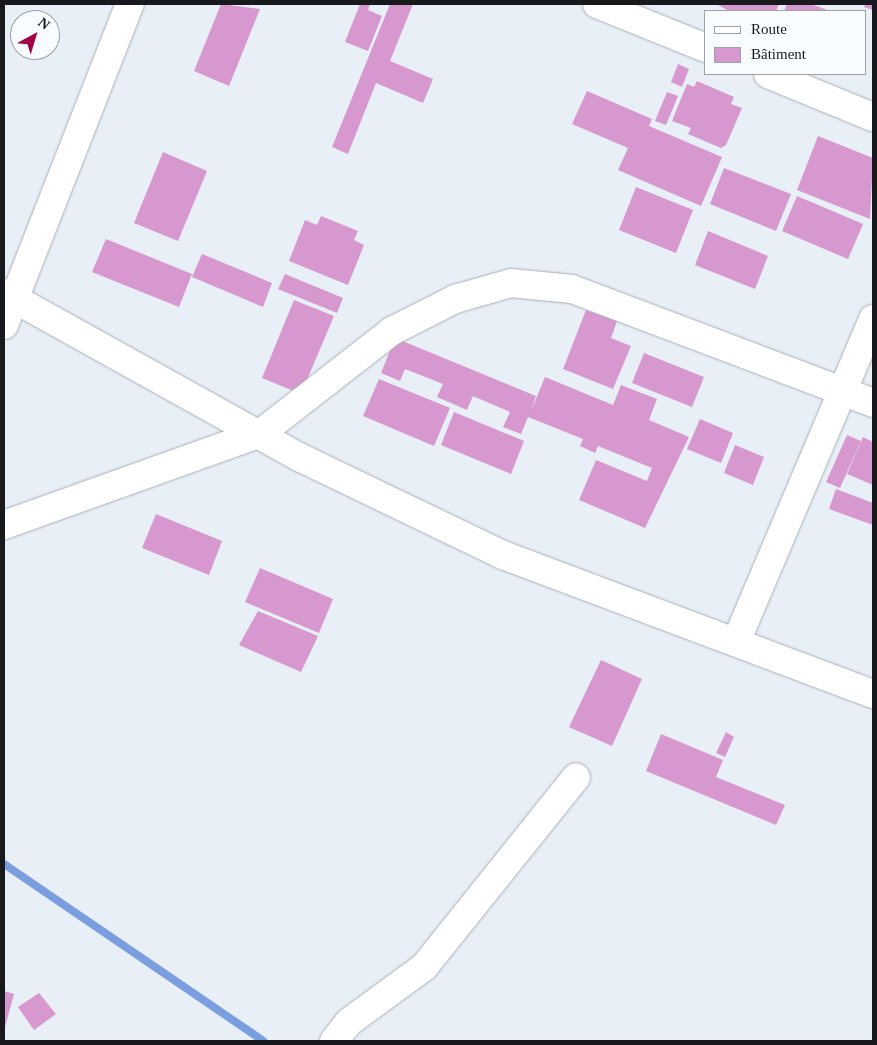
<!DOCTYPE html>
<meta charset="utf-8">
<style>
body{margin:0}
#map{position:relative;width:877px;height:1045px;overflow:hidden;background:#e8eff6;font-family:Georgia,serif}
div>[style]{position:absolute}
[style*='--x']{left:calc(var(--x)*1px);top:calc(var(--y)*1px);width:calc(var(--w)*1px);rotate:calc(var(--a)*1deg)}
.stream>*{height:8px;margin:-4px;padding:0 4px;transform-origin:4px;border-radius:4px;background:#7b9ee0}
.building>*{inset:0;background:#d798cf}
.roads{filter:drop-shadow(0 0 1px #a9b0b6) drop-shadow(0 0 1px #a9b0b6)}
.minor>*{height:28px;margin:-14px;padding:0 14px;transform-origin:14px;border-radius:14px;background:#fff}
span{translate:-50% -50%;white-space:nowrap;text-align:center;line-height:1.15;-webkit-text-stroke:4.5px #f9fcff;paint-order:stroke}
.frame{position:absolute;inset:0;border:5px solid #17191c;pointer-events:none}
.legend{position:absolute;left:704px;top:10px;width:162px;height:65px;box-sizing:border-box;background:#f9fcff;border:1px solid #9fa1a4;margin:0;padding:6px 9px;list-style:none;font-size:15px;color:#17191c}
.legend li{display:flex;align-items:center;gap:10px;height:25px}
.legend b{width:25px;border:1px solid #9fa1a4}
.north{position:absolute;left:10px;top:10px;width:50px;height:50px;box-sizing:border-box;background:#f9fcff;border:1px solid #9fa1a4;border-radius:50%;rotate:39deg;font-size:14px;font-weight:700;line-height:20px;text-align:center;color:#17191c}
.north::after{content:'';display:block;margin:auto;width:18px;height:22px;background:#a00446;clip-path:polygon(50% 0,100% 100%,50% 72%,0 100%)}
</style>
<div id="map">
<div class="stream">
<div style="--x:4;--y:864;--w:314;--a:34.3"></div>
</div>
<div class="building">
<div style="clip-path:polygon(221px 4px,260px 9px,229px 86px,194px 71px)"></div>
<div style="clip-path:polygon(360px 4px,370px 4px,368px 10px,382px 16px,368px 51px,345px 42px)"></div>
<div style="clip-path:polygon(390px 4px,413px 4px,390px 61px,433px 79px,423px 103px,376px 83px,348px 154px,332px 147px)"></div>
<div style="clip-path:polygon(716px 4px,779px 4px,776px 11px,729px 11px)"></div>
<div style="clip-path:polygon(787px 4px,811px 4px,830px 11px,784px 11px)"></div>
<div style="clip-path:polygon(865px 4px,873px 4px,873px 10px,864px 7px)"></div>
<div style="clip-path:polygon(678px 64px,689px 69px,682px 87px,671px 82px)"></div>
<div style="clip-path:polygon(697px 81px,734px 97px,731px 104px,742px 108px,726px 145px,721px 148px,688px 134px,691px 128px,672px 121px,687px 84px,694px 87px)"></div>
<div style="clip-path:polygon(587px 91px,652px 119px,649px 126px,722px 157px,701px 206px,618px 170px,628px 148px,572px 124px)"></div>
<div style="clip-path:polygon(667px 92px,678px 96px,666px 125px,655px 121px)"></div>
<div style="clip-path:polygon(818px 136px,873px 158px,870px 219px,797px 190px)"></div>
<div style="clip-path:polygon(163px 152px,207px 171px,178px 241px,134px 223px)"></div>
<div style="clip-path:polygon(724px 168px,791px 194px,776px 231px,710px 204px)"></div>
<div style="clip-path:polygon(636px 187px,693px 210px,676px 253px,619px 230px)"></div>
<div style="clip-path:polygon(797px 196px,863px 224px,848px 259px,782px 231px)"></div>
<div style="clip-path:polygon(321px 216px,358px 231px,354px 240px,364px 245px,348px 285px,289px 261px,305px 220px,317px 225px)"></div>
<div style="clip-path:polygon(708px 231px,768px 256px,755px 289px,695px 265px)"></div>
<div style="clip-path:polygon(106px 239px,192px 274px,179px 307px,92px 272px)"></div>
<div style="clip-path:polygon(202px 254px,272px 283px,263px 307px,192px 277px)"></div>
<div style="clip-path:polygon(285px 274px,343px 298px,337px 313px,278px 289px)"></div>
<div style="clip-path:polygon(294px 300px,334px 316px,301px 394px,262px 378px)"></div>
<div style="clip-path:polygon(586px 310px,617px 321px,611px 338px,631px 346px,613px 389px,563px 369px)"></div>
<div style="clip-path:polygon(395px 338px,536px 396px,531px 411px,545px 377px,613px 405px,621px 385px,657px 399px,649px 420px,689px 437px,645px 528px,579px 500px,596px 460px,647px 481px,652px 468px,598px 446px,595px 453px,580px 446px,583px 439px,528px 417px,521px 434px,503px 427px,510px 412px,473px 396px,467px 410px,437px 397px,443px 384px,405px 369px,400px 381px,381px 373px)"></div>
<div style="clip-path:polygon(644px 353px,704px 377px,692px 407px,632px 383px)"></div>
<div style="clip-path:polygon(379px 379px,450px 408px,434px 446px,363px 416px)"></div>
<div style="clip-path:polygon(454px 412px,524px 441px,511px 474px,441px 445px)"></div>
<div style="clip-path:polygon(700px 419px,733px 433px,721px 463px,687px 449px)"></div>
<div style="clip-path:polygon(847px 435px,861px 441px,840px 488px,826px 482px)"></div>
<div style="clip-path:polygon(863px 437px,873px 442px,873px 485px,847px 474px)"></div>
<div style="clip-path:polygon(735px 445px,764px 457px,753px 485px,724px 473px)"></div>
<div style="clip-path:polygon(836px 489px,873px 503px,873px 525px,829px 509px)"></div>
<div style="clip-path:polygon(156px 514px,222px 541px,209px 575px,142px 548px)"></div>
<div style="clip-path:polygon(260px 568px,333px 599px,319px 633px,245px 602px)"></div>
<div style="clip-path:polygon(258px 611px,318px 636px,301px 672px,239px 645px)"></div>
<div style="clip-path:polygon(601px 660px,642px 679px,612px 746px,569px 727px)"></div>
<div style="clip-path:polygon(726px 732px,734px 737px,725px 757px,716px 753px)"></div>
<div style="clip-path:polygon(661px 734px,723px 760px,716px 777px,785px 805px,776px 825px,646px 771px)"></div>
<div style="clip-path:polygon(4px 991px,14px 994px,4px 1031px)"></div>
<div style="clip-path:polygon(39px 993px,56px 1014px,34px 1030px,18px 1007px)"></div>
</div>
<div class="roads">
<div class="minor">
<div style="--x:597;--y:4;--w:118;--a:22"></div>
<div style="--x:768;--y:74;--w:113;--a:22.3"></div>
<div style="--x:4;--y:293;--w:340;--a:29.1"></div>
<div style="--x:301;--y:458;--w:224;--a:25.7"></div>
<div style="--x:503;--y:555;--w:395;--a:20.6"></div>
<div style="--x:4;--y:325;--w:345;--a:-68.6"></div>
<div style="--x:4;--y:525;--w:273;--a:-19.7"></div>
<div style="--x:261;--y:433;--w:166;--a:-37.9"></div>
<div style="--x:392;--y:331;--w:71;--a:-26.9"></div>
<div style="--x:455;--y:299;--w:58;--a:-15.9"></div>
<div style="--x:511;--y:283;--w:61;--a:5.6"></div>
<div style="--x:572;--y:289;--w:322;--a:20.7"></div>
<div style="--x:736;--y:642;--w:351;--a:-67"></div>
<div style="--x:334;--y:1041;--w:24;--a:-52"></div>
<div style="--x:349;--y:1022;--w:93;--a:-36.3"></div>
<div style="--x:424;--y:967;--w:243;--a:-51.3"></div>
</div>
</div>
<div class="frame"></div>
<ul class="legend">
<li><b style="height:6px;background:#fff"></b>Route</li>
<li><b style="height:14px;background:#d798cf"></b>Bâtiment</li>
</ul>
<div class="north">N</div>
</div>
